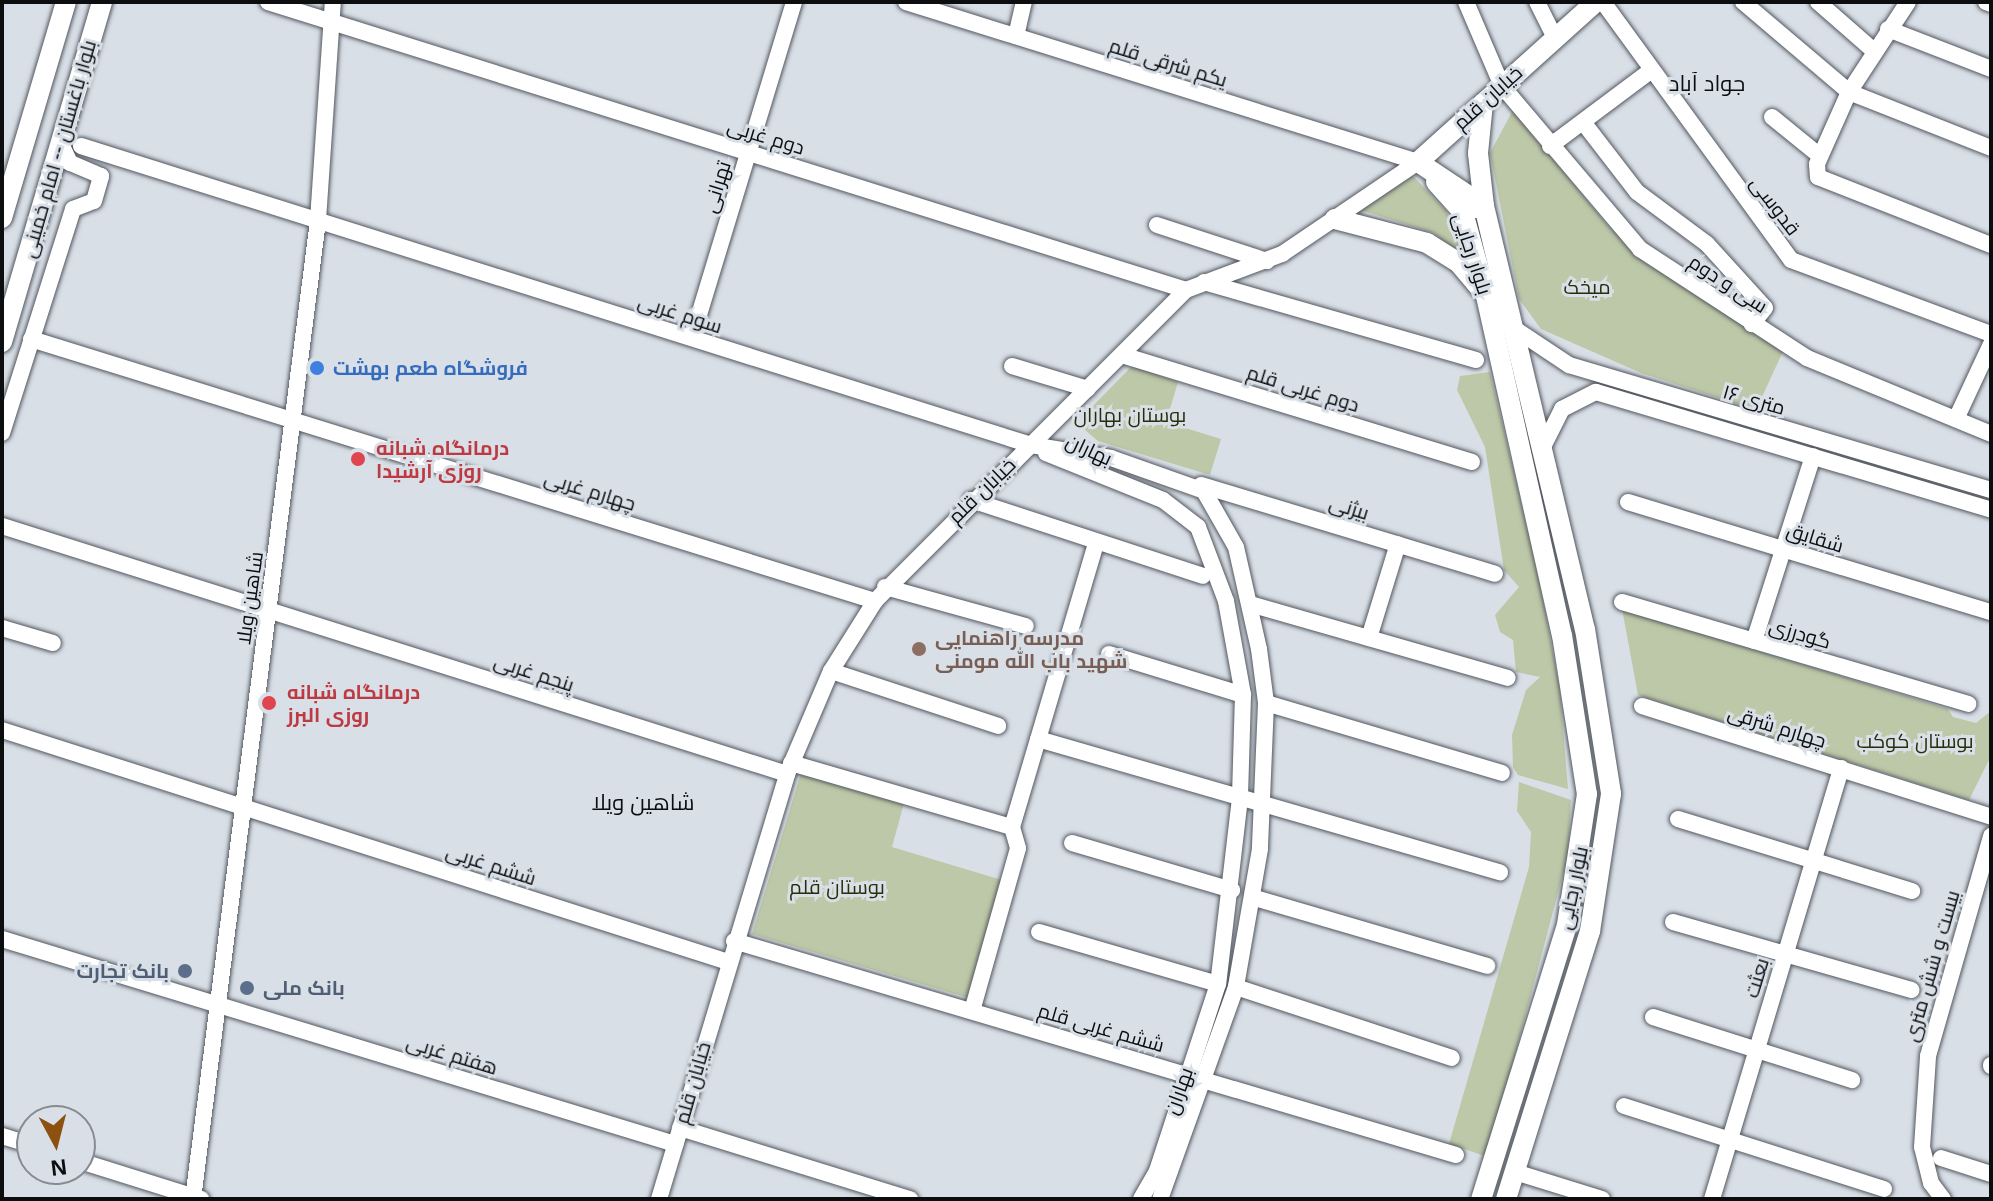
<!DOCTYPE html>
<meta charset="utf-8">
<style>
body{margin:0}
#map{position:relative;width:1993px;height:1201px;overflow:hidden;background:#d9dfe7;font-family:Helvetica,Cairo,sans-serif}
div>[style]{position:absolute}
[style*='--x']{left:calc(var(--x)*1px);top:calc(var(--y)*1px);width:calc(var(--w)*1px);rotate:calc(var(--a)*1deg)}
.green>*{inset:0;background:#bcc8a7}
.roads{filter:drop-shadow(0 0 2px #52575f) drop-shadow(0 0 2px #52575f)}
.minor>*{height:16px;margin:-8px;padding:0 8px;transform-origin:8px;border-radius:8px;background:#fff}
.major>*{height:20px;margin:-10px;padding:0 10px;transform-origin:10px;border-radius:10px;background:#fff}
.dots>*{width:22px;height:22px;translate:-50% -50%;box-sizing:border-box;border:4px solid #d9dfe7;border-radius:50%}
span{translate:-50% -50%;white-space:nowrap;text-align:center;line-height:1.15;-webkit-text-stroke:6px #d9dfe7;paint-order:stroke}
.street-label{font-size:20px;color:#0b0d0f}
.park-label{font-size:20px;color:#25300a}
.shop-label{font-size:20px;color:#366cbe;font-weight:700}
.left{translate:0 -50%;text-align:left}
.health-label{font-size:20px;color:#be3a42;font-weight:700}
.education-label{font-size:20px;color:#785e54;font-weight:700}
.service-label{font-size:20px;color:#4e5e75;font-weight:700}
.right{translate:-100% -50%;text-align:right}
.neighbourhood-label{font-size:22px;color:#0b0d0f}
.frame{position:absolute;inset:0;border:4px solid #0b0d0f;pointer-events:none}
.north{position:absolute;left:16px;top:1105px;width:80px;height:80px;box-sizing:border-box;background:#d9dfe7;border:2px solid #878b91;border-radius:50%;rotate:173deg;font-size:22px;font-weight:700;line-height:32px;text-align:center;color:#0b0d0f}
.north::after{content:'';display:block;margin:auto;width:28px;height:36px;background:#8c510e;clip-path:polygon(50% 0,100% 100%,50% 72%,0 100%)}
</style>
<div id="map">
<div class="green">
<div style="clip-path:polygon(1513px 110px,1608px 226px,1661px 272px,1784px 349px,1756px 410px,1641px 373px,1541px 329px,1519px 299px,1490px 153px)"></div>
<div style="clip-path:polygon(1413px 176px,1447px 212px,1463px 258px,1434px 233px,1360px 210px)"></div>
<div style="clip-path:polygon(1132px 366px,1178px 382px,1166px 422px,1221px 439px,1210px 475px,1098px 441px,1085px 430px,1085px 414px)"></div>
<div style="clip-path:polygon(1490px 372px,1539px 578px,1560px 691px,1568px 789px,1518px 775px,1513px 767px,1512px 735px,1526px 690px,1540px 677px,1516px 672px,1513px 640px,1500px 632px,1495px 615px,1519px 587px,1504px 570px,1485px 447px,1457px 390px,1460px 376px)"></div>
<div style="clip-path:polygon(1622px 609px,1948px 709px,1953px 717px,1976px 723px,1991px 711px,1991px 756px,1969px 800px,1638px 695px)"></div>
<div style="clip-path:polygon(801px 773px,904px 803px,892px 847px,1005px 881px,969px 998px,752px 934px)"></div>
<div style="clip-path:polygon(1519px 782px,1571px 800px,1568px 855px,1488px 1157px,1449px 1144px,1529px 867px,1531px 832px,1517px 811px)"></div>
</div>
<div class="roads">
<div class="minor">
<div style="--x:268;--y:2;--w:962;--a:17.42"></div>
<div style="--x:906;--y:2;--w:536;--a:17.35"></div>
<div style="--x:1466;--y:2;--w:91;--a:66.8"></div>
<div style="--x:1502;--y:86;--w:214;--a:49.7"></div>
<div style="--x:1640;--y:249;--w:199;--a:33.1"></div>
<div style="--x:1807;--y:358;--w:199;--a:22.4"></div>
<div style="--x:1537;--y:2;--w:40;--a:63.4"></div>
<div style="--x:1603;--y:2;--w:319;--a:53.9"></div>
<div style="--x:1791;--y:260;--w:213;--a:20.3"></div>
<div style="--x:1743;--y:2;--w:139;--a:40.3"></div>
<div style="--x:1849;--y:92;--w:153;--a:21.5"></div>
<div style="--x:1818;--y:2;--w:74;--a:41.2"></div>
<div style="--x:1908;--y:2;--w:108;--a:123.2"></div>
<div style="--x:1849;--y:92;--w:79;--a:114"></div>
<div style="--x:1817;--y:164;--w:13;--a:86"></div>
<div style="--x:1818;--y:177;--w:186;--a:21.5"></div>
<div style="--x:1986;--y:2;--w:5;--a:22"></div>
<div style="--x:1888;--y:29;--w:110;--a:21.2"></div>
<div style="--x:1016;--y:36;--w:35;--a:-77"></div>
<div style="--x:1772;--y:117;--w:62;--a:39.1"></div>
<div style="--x:1583;--y:122;--w:88;--a:52.4"></div>
<div style="--x:1637;--y:192;--w:87;--a:36.6"></div>
<div style="--x:1707;--y:244;--w:86;--a:47.8"></div>
<div style="--x:1765;--y:308;--w:21;--a:129"></div>
<div style="--x:81;--y:146;--w:996;--a:17.47"></div>
<div style="--x:1031;--y:445;--w:81;--a:9.2"></div>
<div style="--x:1111;--y:458;--w:99;--a:19.5"></div>
<div style="--x:1204;--y:491;--w:64;--a:60.3"></div>
<div style="--x:1236;--y:547;--w:105;--a:77.3"></div>
<div style="--x:1259;--y:649;--w:54;--a:82.6"></div>
<div style="--x:1266;--y:703;--w:146;--a:92.4"></div>
<div style="--x:1260;--y:849;--w:140;--a:99.9"></div>
<div style="--x:1236;--y:987;--w:225;--a:109.7"></div>
<div style="--x:1550;--y:146;--w:124;--a:-36.8"></div>
<div style="--x:1157;--y:225;--w:116;--a:18.1"></div>
<div style="--x:1204;--y:282;--w:283;--a:16"></div>
<div style="--x:1515;--y:329;--w:65;--a:33.7"></div>
<div style="--x:1569;--y:365;--w:440;--a:16.5"></div>
<div style="--x:692;--y:338;--w:351;--a:-73.1"></div>
<div style="--x:31;--y:339;--w:884;--a:17.25"></div>
<div style="--x:1122;--y:355;--w:366;--a:17"></div>
<div style="--x:1012;--y:366;--w:79;--a:16.8"></div>
<div style="--x:1956;--y:419;--w:83;--a:-65"></div>
<div style="--x:2;--y:433;--w:235;--a:-72.4"></div>
<div style="--x:73;--y:209;--w:22;--a:-21"></div>
<div style="--x:94;--y:201;--w:26;--a:-74"></div>
<div style="--x:101;--y:176;--w:34;--a:-157"></div>
<div style="--x:70;--y:163;--w:23;--a:-115"></div>
<div style="--x:1542;--y:449;--w:45;--a:-63.4"></div>
<div style="--x:1562;--y:409;--w:38;--a:-27"></div>
<div style="--x:1596;--y:392;--w:412;--a:16.6"></div>
<div style="--x:1046;--y:453;--w:126;--a:21.9"></div>
<div style="--x:1163;--y:500;--w:44;--a:37.6"></div>
<div style="--x:1198;--y:527;--w:79;--a:69.3"></div>
<div style="--x:1226;--y:601;--w:96;--a:79.7"></div>
<div style="--x:1243;--y:695;--w:103;--a:91.7"></div>
<div style="--x:1240;--y:798;--w:187;--a:96.7"></div>
<div style="--x:1218;--y:984;--w:197;--a:108.1"></div>
<div style="--x:1157;--y:1171;--w:32;--a:120"></div>
<div style="--x:1201;--y:485;--w:307;--a:16.8"></div>
<div style="--x:971;--y:500;--w:244;--a:18.1"></div>
<div style="--x:1628;--y:502;--w:379;--a:16.9"></div>
<div style="--x:2;--y:526;--w:823;--a:17.53"></div>
<div style="--x:885;--y:587;--w:146;--a:15.5"></div>
<div style="--x:1622;--y:602;--w:361;--a:16.4"></div>
<div style="--x:1250;--y:604;--w:268;--a:16"></div>
<div style="--x:2;--y:628;--w:53;--a:16.4"></div>
<div style="--x:1369;--y:638;--w:98;--a:-72.9"></div>
<div style="--x:1754;--y:641;--w:194;--a:-72.3"></div>
<div style="--x:1109;--y:654;--w:140;--a:17"></div>
<div style="--x:831;--y:671;--w:176;--a:18.2"></div>
<div style="--x:1266;--y:703;--w:246;--a:16.5"></div>
<div style="--x:1642;--y:706;--w:366;--a:17.6"></div>
<div style="--x:2;--y:730;--w:762;--a:17.72"></div>
<div style="--x:1038;--y:739;--w:481;--a:16.1"></div>
<div style="--x:791;--y:763;--w:230;--a:16.2"></div>
<div style="--x:1678;--y:819;--w:245;--a:17.1"></div>
<div style="--x:1072;--y:843;--w:167;--a:16.4"></div>
<div style="--x:1255;--y:898;--w:242;--a:16.3"></div>
<div style="--x:1673;--y:922;--w:248;--a:15.9"></div>
<div style="--x:1039;--y:932;--w:186;--a:16.2"></div>
<div style="--x:2;--y:939;--w:704;--a:16.94"></div>
<div style="--x:734;--y:941;--w:753;--a:16.51"></div>
<div style="--x:1236;--y:987;--w:227;--a:18.2"></div>
<div style="--x:972;--y:1011;--w:169;--a:-74.2"></div>
<div style="--x:1018;--y:848;--w:22;--a:-106"></div>
<div style="--x:1012;--y:827;--w:295;--a:-73.5"></div>
<div style="--x:1653;--y:1017;--w:209;--a:17.6"></div>
<div style="--x:1991;--y:1065;--w:1;--a:90"></div>
<div style="--x:1624;--y:1106;--w:273;--a:17.7"></div>
<div style="--x:680;--y:1128;--w:241;--a:17.2"></div>
<div style="--x:2;--y:1136;--w:31;--a:17"></div>
<div style="--x:1941;--y:1158;--w:52;--a:17.7"></div>
<div style="--x:80;--y:1161;--w:127;--a:17.4"></div>
<div style="--x:1515;--y:1172;--w:91;--a:17.2"></div>
<div style="--x:193;--y:1199;--w:987;--a:-82.72"></div>
<div style="--x:318;--y:220;--w:219;--a:-86.1"></div>
<div style="--x:659;--y:1199;--w:444;--a:-73.2"></div>
<div style="--x:787;--y:774;--w:112;--a:-66.9"></div>
<div style="--x:831;--y:671;--w:83;--a:-57.8"></div>
<div style="--x:875;--y:601;--w:440;--a:-45"></div>
<div style="--x:1186;--y:290;--w:103;--a:-20.6"></div>
<div style="--x:1282;--y:254;--w:164;--a:-34.1"></div>
<div style="--x:1712;--y:1199;--w:450;--a:-73.3"></div>
<div style="--x:1943;--y:1199;--w:20;--a:-127"></div>
<div style="--x:1931;--y:1183;--w:37;--a:-104"></div>
<div style="--x:1922;--y:1147;--w:91;--a:-86.2"></div>
<div style="--x:1928;--y:1056;--w:229;--a:-74"></div>
</div>
<div class="major">
<div style="--x:1418;--y:162;--w:79;--a:33.7"></div>
<div style="--x:1484;--y:206;--w:435;--a:76.6"></div>
<div style="--x:1585;--y:629;--w:167;--a:81"></div>
<div style="--x:1611;--y:794;--w:139;--a:98.7"></div>
<div style="--x:1590;--y:931;--w:281;--a:107.4"></div>
<div style="--x:1418;--y:162;--w:239;--a:-42"></div>
<div style="--x:1436;--y:182;--w:40;--a:48"></div>
<div style="--x:1463;--y:212;--w:87;--a:74.7"></div>
<div style="--x:1486;--y:296;--w:347;--a:77.4"></div>
<div style="--x:1562;--y:635;--w:161;--a:81.1"></div>
<div style="--x:1587;--y:794;--w:133;--a:98.7"></div>
<div style="--x:1567;--y:925;--w:287;--a:107.4"></div>
<div style="--x:1475;--y:208;--w:9;--a:-13"></div>
<div style="--x:1484;--y:206;--w:53;--a:-96.5"></div>
<div style="--x:1478;--y:153;--w:50;--a:-84.3"></div>
<div style="--x:2;--y:218;--w:225;--a:-73.5"></div>
<div style="--x:1335;--y:219;--w:95;--a:14.6"></div>
<div style="--x:1427;--y:243;--w:38;--a:32"></div>
<div style="--x:1459;--y:263;--w:34;--a:50"></div>
<div style="--x:2;--y:342;--w:354;--a:-73.6"></div>
</div>
</div>
<div class="dots">
<div style="left:317px;top:368px;background:#3f7fe0"></div>
<div style="left:358px;top:459px;background:#e0444e"></div>
<div style="left:919px;top:649px;background:#8d6e63"></div>
<div style="left:269px;top:703px;background:#e0444e"></div>
<div style="left:185px;top:971px;background:#5c6f8a"></div>
<div style="left:247px;top:988px;background:#5c6f8a"></div>
</div>
<div class="street-label">
<span style="left:1168px;top:63px;rotate:17deg">یکم شرقی قلم</span>
<span style="left:1488px;top:98px;rotate:-42deg">خیابان قلم</span>
<span style="left:766px;top:137px;rotate:17deg">دوم غربی</span>
<span style="left:59px;top:149px;rotate:-74deg">بلوار باغستان -- امام خمینی</span>
<span style="left:717px;top:187px;rotate:-73deg">تهرانی</span>
<span style="left:1775px;top:206px;rotate:53deg">قدوسی</span>
<span style="left:1472px;top:254px;rotate:72deg">بلوار رجایی</span>
<span style="left:1728px;top:284px;rotate:33deg">سی و دوم</span>
<span style="left:680px;top:314px;rotate:18deg">سوم غربی</span>
<span style="left:1303px;top:389px;rotate:17deg">دوم غربی قلم</span>
<span style="left:1754px;top:400px;rotate:16deg">۱۶ متری</span>
<span style="left:1089px;top:450px;rotate:25deg">بهاران</span>
<span style="left:590px;top:491px;rotate:17deg">چهارم غربی</span>
<span style="left:982px;top:491px;rotate:-44deg">خیابان قلم</span>
<span style="left:1349px;top:508px;rotate:17deg">بیژنی</span>
<span style="left:1815px;top:538px;rotate:17deg">شقایق</span>
<span style="left:250px;top:598px;rotate:-82deg">شاهین ویلا</span>
<span style="left:1800px;top:634px;rotate:16deg">گودرزی</span>
<span style="left:534px;top:673px;rotate:18deg">پنجم غربی</span>
<span style="left:1777px;top:727px;rotate:17deg">چهارم شرقی</span>
<span style="left:491px;top:865px;rotate:18deg">ششم غربی</span>
<span style="left:1573px;top:888px;rotate:-78deg">بلوار رجایی</span>
<span style="left:1932px;top:966px;rotate:-74deg">بیست و شش متری</span>
<span style="left:1757px;top:978px;rotate:-73deg">بعثت</span>
<span style="left:1101px;top:1028px;rotate:16deg">ششم غربی قلم</span>
<span style="left:452px;top:1055px;rotate:17deg">هفتم غربی</span>
<span style="left:693px;top:1083px;rotate:-74deg">خیابان قلم</span>
<span style="left:1179px;top:1091px;rotate:-70deg">بهاران</span>
</div>
<div class="park-label">
<span style="left:1587px;top:287px">میخک</span>
<span style="left:1130px;top:415px">بوستان بهاران</span>
<span style="left:1915px;top:741px">بوستان کوکب</span>
<span style="left:837px;top:887px">بوستان قلم</span>
</div>
<div class="shop-label">
<span class="left" style="left:333px;top:368px">فروشگاه طعم بهشت</span>
</div>
<div class="health-label">
<span class="left" style="left:376px;top:460px">درمانگاه شبانه<br>روزی آرشیدا</span>
<span class="left" style="left:287px;top:704px">درمانگاه شبانه<br>روزی البرز</span>
</div>
<div class="education-label">
<span class="left" style="left:935px;top:650px">مدرسه راهنمایی<br>شهید باب الله مومنی</span>
</div>
<div class="service-label">
<span class="right" style="left:169px;top:971px">بانک تجارت</span>
<span class="left" style="left:263px;top:988px">بانک ملی</span>
</div>
<div class="neighbourhood-label">
<span style="left:1707px;top:84px">جواد آباد</span>
<span style="left:643px;top:803px">شاهین ویلا</span>
</div>
<div class="frame"></div>
<div class="north">N</div>
</div>
